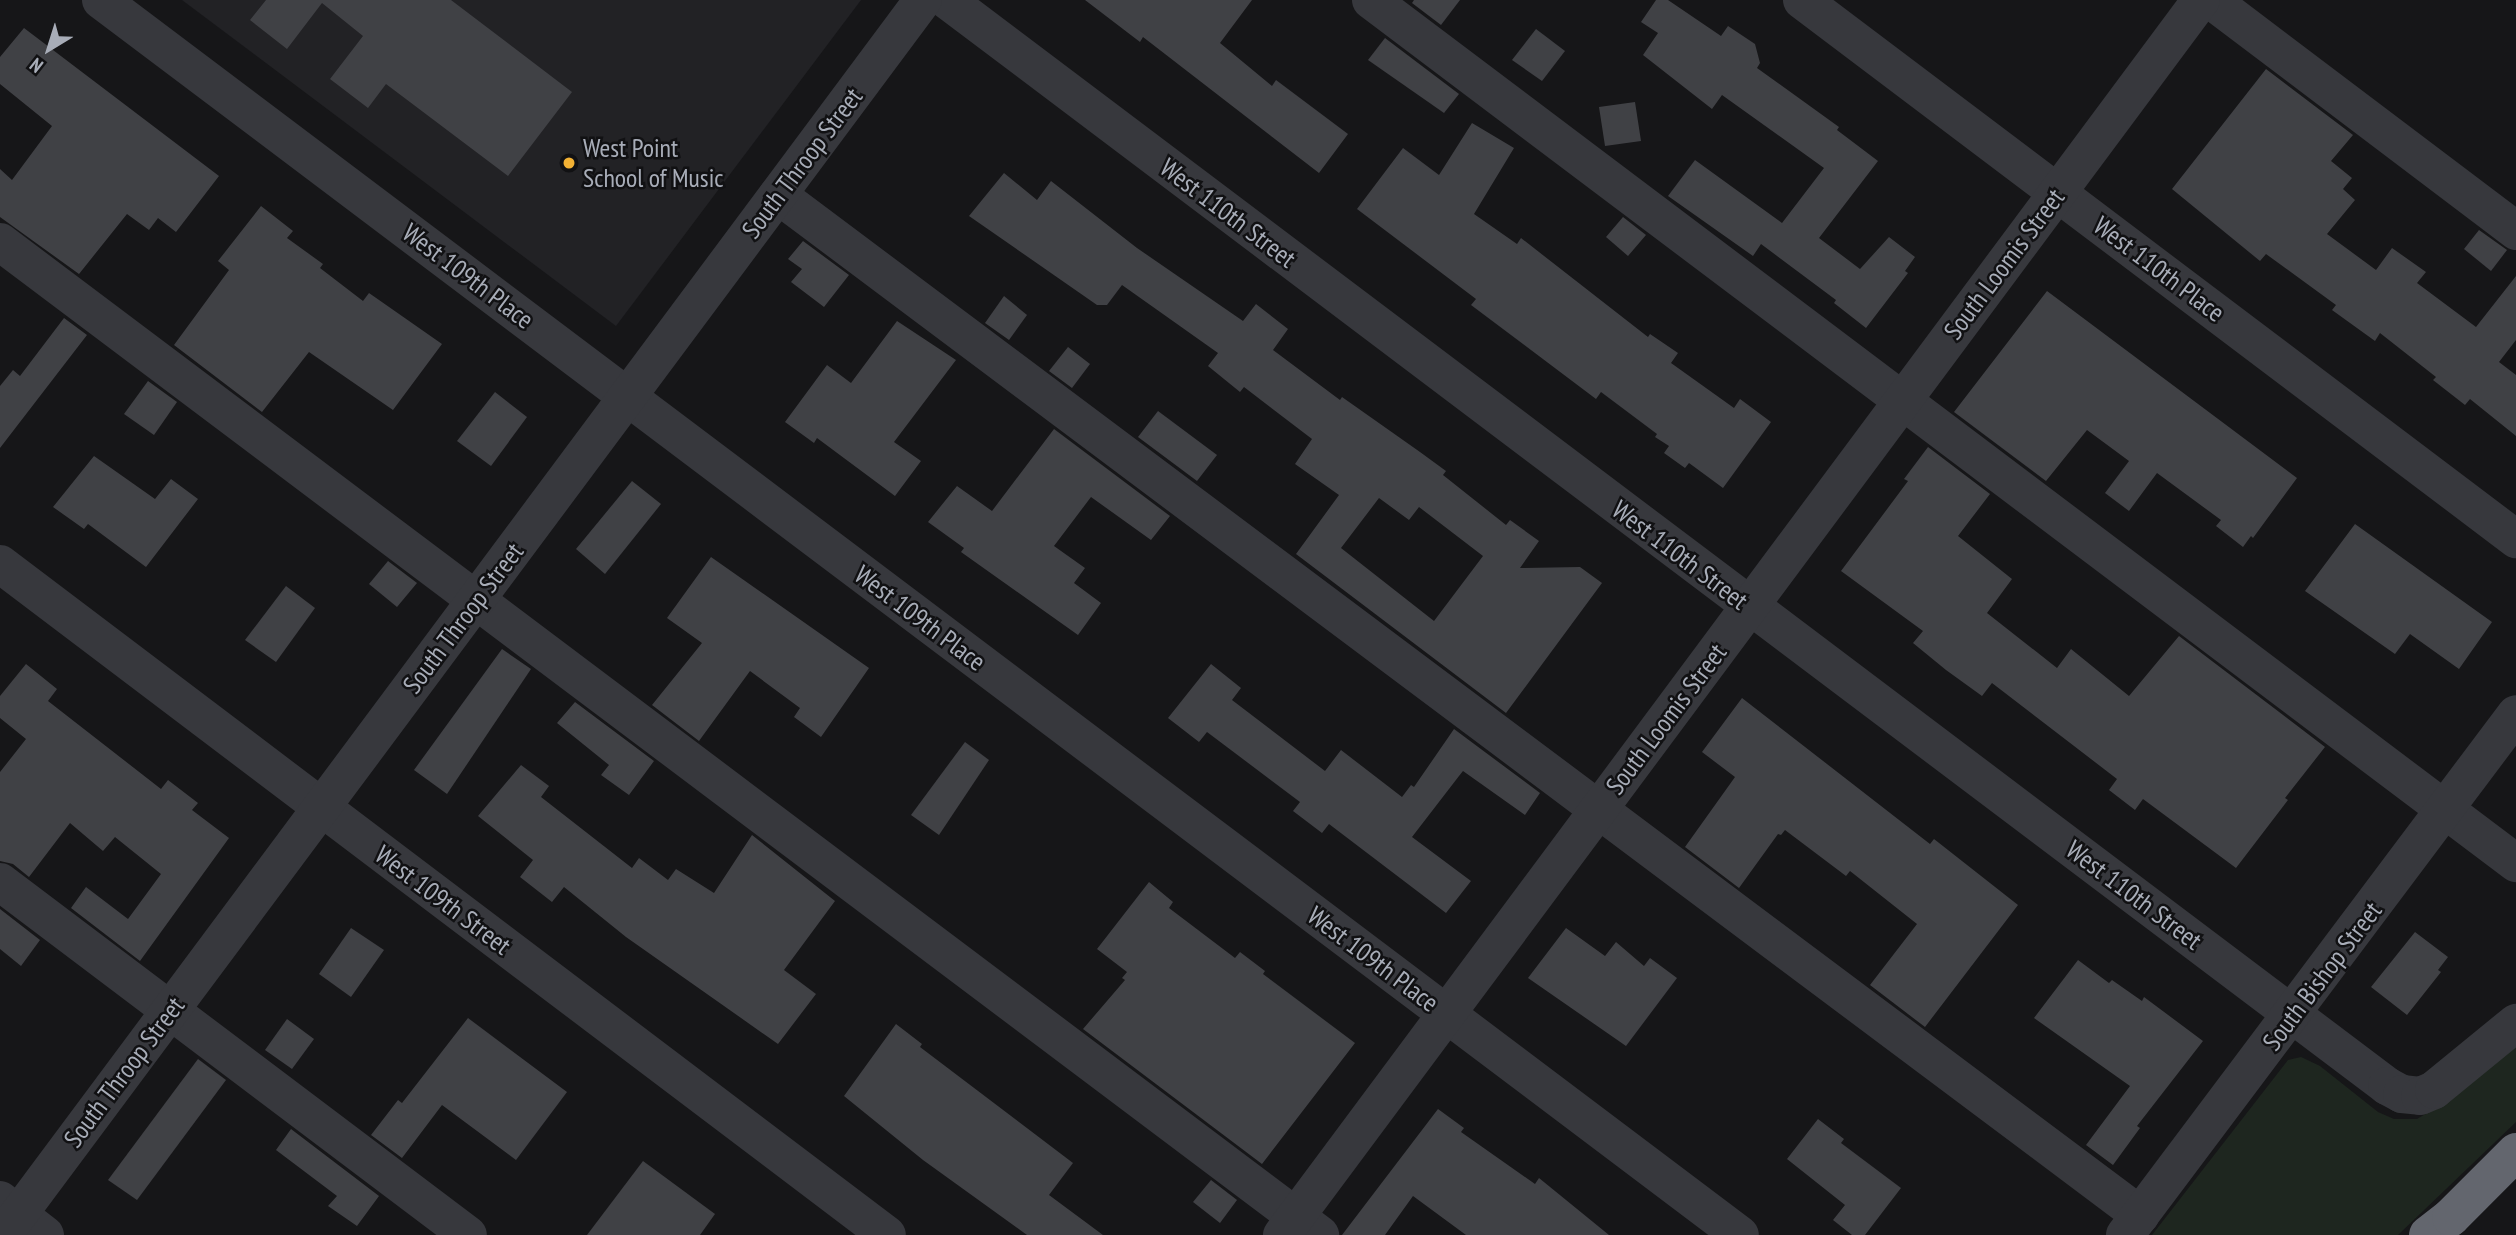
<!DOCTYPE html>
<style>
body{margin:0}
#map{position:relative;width:2516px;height:1235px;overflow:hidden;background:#161618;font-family:"PT Sans Narrow",sans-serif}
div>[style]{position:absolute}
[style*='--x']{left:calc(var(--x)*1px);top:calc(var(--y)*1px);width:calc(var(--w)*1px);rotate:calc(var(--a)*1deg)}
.built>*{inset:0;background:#222225}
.green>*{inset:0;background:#1e261f}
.building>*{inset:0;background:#404145}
.minor>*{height:38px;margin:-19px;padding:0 19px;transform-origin:19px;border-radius:19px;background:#37383d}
.highway>*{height:38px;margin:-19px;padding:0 19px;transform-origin:19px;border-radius:19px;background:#63666e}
.dots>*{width:19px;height:19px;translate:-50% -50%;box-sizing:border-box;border:4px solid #111113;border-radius:50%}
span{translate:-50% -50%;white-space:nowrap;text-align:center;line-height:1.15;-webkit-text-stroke:5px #111113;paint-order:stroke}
.poi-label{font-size:26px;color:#a8adb8}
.left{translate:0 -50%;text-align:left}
.street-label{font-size:26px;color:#a8adb8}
.north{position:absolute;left:14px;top:14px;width:70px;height:70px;-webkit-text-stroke:5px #111113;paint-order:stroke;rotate:218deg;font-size:19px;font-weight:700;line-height:28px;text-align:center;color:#a8adb8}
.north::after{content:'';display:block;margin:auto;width:24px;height:32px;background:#a8adb8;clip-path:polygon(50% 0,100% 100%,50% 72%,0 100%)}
</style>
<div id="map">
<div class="built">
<div style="clip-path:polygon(182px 0,861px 0,616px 326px)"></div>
</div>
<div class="green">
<div style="clip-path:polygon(2516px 1046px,2516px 1122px,2398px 1235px,2152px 1235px,2288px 1060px,2301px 1057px,2320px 1066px,2378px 1112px,2394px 1119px,2417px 1119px,2442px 1104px)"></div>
</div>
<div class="building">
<div style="clip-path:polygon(266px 0,451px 0,572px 92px,508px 176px,386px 84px,368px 108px,330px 79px,363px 36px,322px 3px,287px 49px,250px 20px)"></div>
<div style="clip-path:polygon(1085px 0,1252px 0,1220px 43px,1272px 86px,1276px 80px,1348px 134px,1319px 173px,1143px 37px,1140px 42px)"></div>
<div style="clip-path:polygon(1414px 0,1460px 0,1441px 25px,1412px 3px)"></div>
<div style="clip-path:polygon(1656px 0,1668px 0,1721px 36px,1728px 26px,1755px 44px,1760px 63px,1757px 68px,1839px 127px,1837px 130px,1878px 161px,1819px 238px,1860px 269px,1889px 237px,1915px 257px,1905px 271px,1908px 273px,1866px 328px,1834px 303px,1836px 300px,1761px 244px,1753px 256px,1668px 196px,1695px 160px,1782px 223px,1824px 168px,1722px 95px,1712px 109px,1643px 55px,1658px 33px,1641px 22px)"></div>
<div style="clip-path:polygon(24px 28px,219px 176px,176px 232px,158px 218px,149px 230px,127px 214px,79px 274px,0 217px,0 169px,12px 180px,52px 126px,0 84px,0 57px)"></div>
<div style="clip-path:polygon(1536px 29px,1565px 51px,1542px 81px,1512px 60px)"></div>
<div style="clip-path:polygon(1385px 38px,1459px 94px,1444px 113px,1368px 60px)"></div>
<div style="clip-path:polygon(2266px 69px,2353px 135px,2331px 161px,2352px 178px,2343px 189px,2355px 200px,2327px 234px,2376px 270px,2392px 248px,2426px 272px,2417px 283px,2476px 327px,2516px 276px,2516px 340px,2499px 362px,2516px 375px,2516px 436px,2470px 399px,2465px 405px,2433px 380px,2436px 377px,2380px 333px,2375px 341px,2332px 310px,2336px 305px,2266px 254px,2260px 261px,2172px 189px)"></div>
<div style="clip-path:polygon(1635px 102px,1641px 141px,1605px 146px,1599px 107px)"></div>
<div style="clip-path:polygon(1472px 123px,1514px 148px,1474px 214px,1517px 244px,1521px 238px,1648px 337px,1650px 334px,1678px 353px,1671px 363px,1734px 408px,1740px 399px,1771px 422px,1723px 488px,1689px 463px,1685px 468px,1664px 453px,1669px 446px,1655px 437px,1657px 434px,1601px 392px,1596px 399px,1471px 305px,1476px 299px,1357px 209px,1403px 148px,1439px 175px)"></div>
<div style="clip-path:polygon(evenodd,1004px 173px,1037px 200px,1051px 181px,1137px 248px,1243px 321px,1256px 304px,1288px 329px,1273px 350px,1340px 400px,1342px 397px,1420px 452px,1446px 471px,1443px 475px,1506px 525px,1510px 520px,1539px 541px,1520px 568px,1580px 567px,1602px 583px,1506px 713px,1296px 554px,1339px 495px,1295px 464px,1312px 439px,1244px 387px,1240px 392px,1208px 366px,1218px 353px,1122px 285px,1107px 305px,1097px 305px,969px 216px,1004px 173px,1379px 498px,1409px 520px,1419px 507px,1483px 556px,1434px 621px,1341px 548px,1379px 498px)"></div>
<div style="clip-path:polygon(261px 206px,293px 231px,287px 238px,323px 264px,320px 268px,363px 301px,369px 293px,442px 344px,393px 410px,309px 352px,262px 412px,174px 345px,229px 270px,218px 261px)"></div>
<div style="clip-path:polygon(1623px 217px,1646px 235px,1628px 256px,1606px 237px)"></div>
<div style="clip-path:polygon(2479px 230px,2507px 250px,2491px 271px,2464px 249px)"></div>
<div style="clip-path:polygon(803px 241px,849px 275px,824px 307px,791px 282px,802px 269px,788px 259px)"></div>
<div style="clip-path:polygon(2047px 291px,2297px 478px,2253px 538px,2251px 536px,2243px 547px,2216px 526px,2221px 520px,2157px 473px,2129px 511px,2105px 493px,2129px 461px,2087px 430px,2046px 481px,1954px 412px)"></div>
<div style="clip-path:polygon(1004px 296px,1027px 315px,1009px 340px,985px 323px)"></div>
<div style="clip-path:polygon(64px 318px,87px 335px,0 448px,0 386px,13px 370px,20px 376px)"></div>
<div style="clip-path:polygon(897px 321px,956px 360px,894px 442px,921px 461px,895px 496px,817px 438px,814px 443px,785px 422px,827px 365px,851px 383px)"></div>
<div style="clip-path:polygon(1068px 347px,1090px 364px,1072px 388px,1049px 371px)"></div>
<div style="clip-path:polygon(148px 381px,177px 402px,154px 435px,124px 414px)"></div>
<div style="clip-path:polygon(495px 392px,527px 417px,491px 466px,457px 441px)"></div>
<div style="clip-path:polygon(1158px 411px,1217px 455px,1197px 481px,1138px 437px)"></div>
<div style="clip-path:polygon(1054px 429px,1170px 516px,1151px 540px,1091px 497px,1054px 546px,1085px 568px,1074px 583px,1101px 603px,1078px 635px,961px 552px,964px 548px,928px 522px,957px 486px,992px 511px)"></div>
<div style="clip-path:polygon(1928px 447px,1990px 494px,1958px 536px,2012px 579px,1987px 613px,2057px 668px,2071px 649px,2129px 696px,2179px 636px,2325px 747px,2285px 798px,2288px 800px,2236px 868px,2143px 799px,2135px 810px,2109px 790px,2117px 779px,1992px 683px,1982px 696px,1946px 670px,1913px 643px,1923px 631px,1841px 571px,1908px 481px,1904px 479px)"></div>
<div style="clip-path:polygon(94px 456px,155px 499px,171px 479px,198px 499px,146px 567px,88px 524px,84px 529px,53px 507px)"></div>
<div style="clip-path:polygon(632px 481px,661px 504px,605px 574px,576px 549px)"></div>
<div style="clip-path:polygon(2355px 524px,2492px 622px,2459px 669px,2410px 634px,2395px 654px,2305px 591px)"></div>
<div style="clip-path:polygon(711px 557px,869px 668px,821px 737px,794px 717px,800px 708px,750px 671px,699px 741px,652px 705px,702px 643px,667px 618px)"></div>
<div style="clip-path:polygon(388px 561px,417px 583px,397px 607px,369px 584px)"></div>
<div style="clip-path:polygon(286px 586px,315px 608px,276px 662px,245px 640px)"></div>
<div style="clip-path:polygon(502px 649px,531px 669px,447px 794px,414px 770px)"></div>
<div style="clip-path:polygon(26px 664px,57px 689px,48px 701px,161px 789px,168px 780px,198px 803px,192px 810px,229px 838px,140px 961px,71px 908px,86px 887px,128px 919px,161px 874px,115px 837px,103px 851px,70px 823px,29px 877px,13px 864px,0 861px,0 772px,26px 739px,0 718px,0 696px)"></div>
<div style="clip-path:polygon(1211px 664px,1241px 688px,1232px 700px,1325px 771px,1341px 750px,1402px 797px,1411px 785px,1414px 787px,1454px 729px,1540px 793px,1525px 815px,1463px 771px,1459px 776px,1412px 837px,1471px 881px,1446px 913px,1329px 824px,1322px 833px,1293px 811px,1300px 802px,1207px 732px,1199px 742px,1168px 718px)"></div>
<div style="clip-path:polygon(1742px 698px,1930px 844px,1934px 839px,2018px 905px,1925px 1027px,1870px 985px,1917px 924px,1850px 871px,1846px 876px,1785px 830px,1781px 835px,1778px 834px,1739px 888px,1685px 847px,1735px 777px,1702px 752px)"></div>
<div style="clip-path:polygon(575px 702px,654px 761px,629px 795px,601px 775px,609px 765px,557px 723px)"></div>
<div style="clip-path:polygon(965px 742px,989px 760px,939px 835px,911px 815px)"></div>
<div style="clip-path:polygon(521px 765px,549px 786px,541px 797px,632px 868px,639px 858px,668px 880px,676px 869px,714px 893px,752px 835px,835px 901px,784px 970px,816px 994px,778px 1044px,626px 937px,564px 887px,552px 902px,520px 877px,533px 860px,478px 816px)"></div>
<div style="clip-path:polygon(1149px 882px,1173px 902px,1169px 908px,1235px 958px,1240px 952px,1265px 971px,1263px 974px,1355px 1043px,1262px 1164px,1083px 1029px,1125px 980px,1122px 978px,1127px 972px,1097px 949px)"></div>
<div style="clip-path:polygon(0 909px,40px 940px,21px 966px,0 949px)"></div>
<div style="clip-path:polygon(351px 928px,384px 950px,351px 997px,319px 974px)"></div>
<div style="clip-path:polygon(1566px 928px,1605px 956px,1616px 942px,1644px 966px,1650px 958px,1677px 978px,1626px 1046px,1528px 978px)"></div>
<div style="clip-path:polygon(2415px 932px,2448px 957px,2438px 970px,2441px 972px,2407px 1015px,2371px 987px)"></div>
<div style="clip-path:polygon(2078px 960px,2109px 983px,2112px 980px,2142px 1001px,2144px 997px,2203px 1041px,2137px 1126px,2140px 1128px,2113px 1165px,2086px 1145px,2130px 1086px,2034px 1018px)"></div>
<div style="clip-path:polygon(468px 1018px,567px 1092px,516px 1160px,442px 1105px,402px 1158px,371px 1135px,398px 1100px,402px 1103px)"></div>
<div style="clip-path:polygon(287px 1019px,314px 1039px,292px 1069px,265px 1050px)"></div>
<div style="clip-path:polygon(896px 1024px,922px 1044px,920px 1047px,1073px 1163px,1049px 1195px,1103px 1235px,1027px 1235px,923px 1160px,844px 1096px)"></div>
<div style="clip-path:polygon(198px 1059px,226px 1080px,137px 1200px,108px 1180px)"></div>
<div style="clip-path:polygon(1438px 1109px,1464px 1128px,1461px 1132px,1535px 1184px,1539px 1178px,1609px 1235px,1466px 1235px,1413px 1196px,1385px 1235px,1342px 1235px)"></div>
<div style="clip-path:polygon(1818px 1119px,1844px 1139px,1841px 1143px,1901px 1188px,1865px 1235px,1852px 1235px,1833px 1220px,1845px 1205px,1787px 1159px)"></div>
<div style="clip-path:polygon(291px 1129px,379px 1196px,357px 1226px,328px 1206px,337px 1196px,276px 1150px)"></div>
<div style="clip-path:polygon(643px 1161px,715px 1214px,700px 1235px,587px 1235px)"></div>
<div style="clip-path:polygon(1211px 1180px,1237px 1200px,1220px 1223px,1193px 1202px)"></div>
</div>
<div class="minor">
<div style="--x:101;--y:0;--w:2052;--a:37"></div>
<div style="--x:947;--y:0;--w:1804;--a:37.02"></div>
<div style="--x:2387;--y:1086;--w:17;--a:28"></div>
<div style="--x:2402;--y:1094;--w:18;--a:6"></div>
<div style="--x:2420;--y:1096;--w:15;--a:-23"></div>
<div style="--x:2434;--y:1090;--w:106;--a:-39.3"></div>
<div style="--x:1371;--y:0;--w:1434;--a:37.01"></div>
<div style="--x:1802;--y:0;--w:895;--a:37.05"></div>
<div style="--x:2211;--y:0;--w:383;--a:37.1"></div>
<div style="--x:778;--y:195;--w:1702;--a:36.83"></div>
<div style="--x:0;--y:242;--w:1652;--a:36.95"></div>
<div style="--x:0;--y:564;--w:1112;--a:37.11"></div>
<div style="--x:0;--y:882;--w:586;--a:37.03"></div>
<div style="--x:0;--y:1200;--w:57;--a:37.9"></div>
<div style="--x:3;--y:1235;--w:1540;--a:-53.32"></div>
<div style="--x:1282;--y:1235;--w:1539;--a:-53.35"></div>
<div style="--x:2125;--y:1235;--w:651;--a:-53.11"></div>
</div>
<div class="highway">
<div style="--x:2428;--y:1235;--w:29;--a:-38"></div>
<div style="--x:2451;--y:1217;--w:92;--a:-45"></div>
</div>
<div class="dots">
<div style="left:569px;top:163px;background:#f2b134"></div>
</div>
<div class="poi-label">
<span class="left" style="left:583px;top:163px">West Point<br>School of Music</span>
</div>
<div class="street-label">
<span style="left:802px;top:163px;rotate:-53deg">South Throop Street</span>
<span style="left:1228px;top:213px;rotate:37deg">West 110th Street</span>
<span style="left:2004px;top:264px;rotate:-53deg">South Loomis Street</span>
<span style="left:2159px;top:269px;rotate:37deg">West 110th Place</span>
<span style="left:468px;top:276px;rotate:37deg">West 109th Place</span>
<span style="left:1680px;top:555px;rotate:37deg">West 110th Street</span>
<span style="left:463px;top:618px;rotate:-53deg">South Throop Street</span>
<span style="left:920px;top:618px;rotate:37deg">West 109th Place</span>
<span style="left:1666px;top:719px;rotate:-53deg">South Loomis Street</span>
<span style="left:2134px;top:895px;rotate:37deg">West 110th Street</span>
<span style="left:443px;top:900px;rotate:37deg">West 109th Street</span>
<span style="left:1373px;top:959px;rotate:37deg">West 109th Place</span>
<span style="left:2322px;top:976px;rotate:-53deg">South Bishop Street</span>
<span style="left:124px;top:1072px;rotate:-53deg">South Throop Street</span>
</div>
<div class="north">N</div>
</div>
